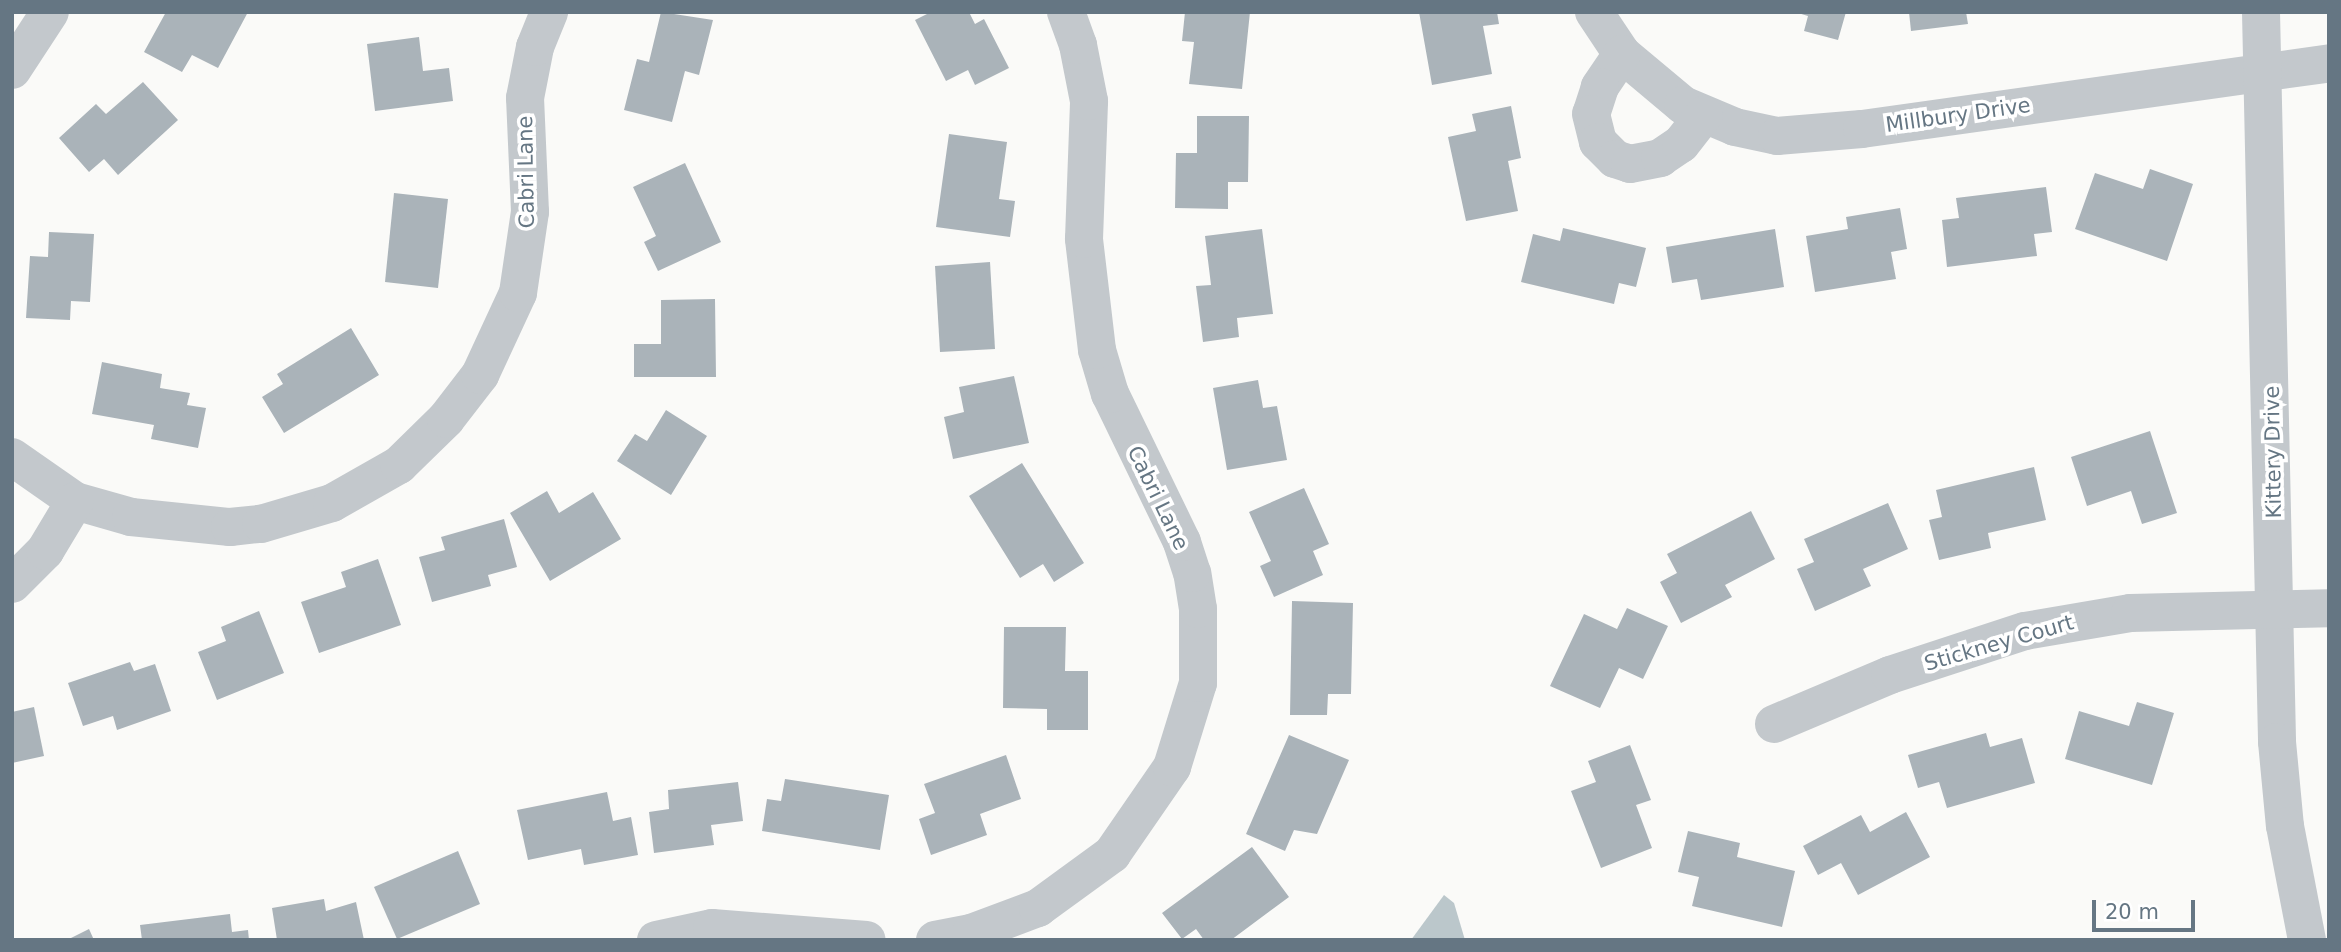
<!DOCTYPE html>
<style>
body{margin:0}
#map{position:relative;width:2341px;height:952px;overflow:hidden;background:#fafaf8;font-family:"DejaVu Sans",sans-serif}
div>[style]{position:absolute}
[style*='--x']{left:calc(var(--x)*1px);top:calc(var(--y)*1px);width:calc(var(--w)*1px);rotate:calc(var(--a)*1deg)}
.water>*{inset:0;background:#bbc7cb}
.building>*{inset:0;background:#aab3b9}
.minor>*{height:38px;margin:-19px;padding:0 19px;transform-origin:19px;border-radius:19px;background:#c3c8cc}
span{translate:-50% -50%;white-space:nowrap;text-align:center;line-height:1.15;-webkit-text-stroke:7px #fff;paint-order:stroke}
.street-label{font-size:21px;color:#657683}
.frame{position:absolute;inset:0;border:14px solid #657683;pointer-events:none}
.scale{position:absolute;left:2092px;top:900px;width:103px;height:32px;box-sizing:border-box;border:4px solid #657683;border-top:0;padding-left:9px;font-size:21px;line-height:24px;white-space:nowrap;color:#657683;-webkit-text-stroke:5px #fff;paint-order:stroke}
</style>
<div id="map">
<div class="water">
<div style="clip-path:polygon(1444px 895px,1454px 903px,1465px 940px,1411px 940px)"></div>
</div>
<div class="building">
<div style="clip-path:polygon(166px 12px,248px 12px,218px 68px,192px 55px,182px 72px,144px 52px)"></div>
<div style="clip-path:polygon(661px 12px,713px 20px,699px 75px,685px 71px,672px 122px,624px 110px,637px 59px,649px 62px)"></div>
<div style="clip-path:polygon(931px 12px,969px 12px,975px 24px,984px 19px,1009px 68px,975px 85px,968px 70px,946px 81px,915px 20px)"></div>
<div style="clip-path:polygon(1185px 12px,1250px 12px,1242px 89px,1189px 84px,1194px 42px,1182px 41px)"></div>
<div style="clip-path:polygon(1419px 12px,1497px 12px,1499px 24px,1483px 26px,1492px 74px,1432px 85px)"></div>
<div style="clip-path:polygon(1846px 12px,1838px 40px,1804px 31px,1808px 16px,1798px 13px)"></div>
<div style="clip-path:polygon(1909px 12px,1966px 12px,1968px 24px,1911px 31px)"></div>
<div style="clip-path:polygon(419px 37px,423px 71px,449px 68px,453px 101px,375px 111px,367px 44px)"></div>
<div style="clip-path:polygon(143px 82px,178px 120px,118px 175px,104px 159px,89px 172px,59px 138px,96px 104px,106px 114px)"></div>
<div style="clip-path:polygon(1511px 106px,1521px 158px,1508px 161px,1518px 211px,1466px 221px,1448px 137px,1476px 131px,1472px 114px)"></div>
<div style="clip-path:polygon(1197px 116px,1249px 116px,1248px 182px,1228px 182px,1228px 209px,1175px 208px,1176px 153px,1197px 153px)"></div>
<div style="clip-path:polygon(949px 134px,1007px 142px,999px 199px,1015px 201px,1010px 237px,936px 227px)"></div>
<div style="clip-path:polygon(685px 163px,721px 242px,658px 271px,644px 242px,656px 236px,633px 187px)"></div>
<div style="clip-path:polygon(2150px 169px,2193px 184px,2167px 261px,2075px 229px,2095px 173px,2143px 189px)"></div>
<div style="clip-path:polygon(2046px 187px,2052px 232px,2034px 234px,2037px 256px,1947px 267px,1942px 220px,1959px 218px,1956px 198px)"></div>
<div style="clip-path:polygon(394px 193px,448px 199px,438px 288px,385px 282px)"></div>
<div style="clip-path:polygon(1900px 208px,1907px 249px,1891px 252px,1896px 279px,1815px 292px,1806px 236px,1848px 229px,1846px 217px)"></div>
<div style="clip-path:polygon(1563px 228px,1646px 248px,1636px 287px,1619px 283px,1614px 304px,1521px 282px,1533px 234px,1560px 241px)"></div>
<div style="clip-path:polygon(1262px 229px,1273px 314px,1237px 318px,1239px 337px,1203px 342px,1196px 286px,1211px 285px,1205px 236px)"></div>
<div style="clip-path:polygon(1775px 229px,1784px 287px,1701px 300px,1697px 279px,1672px 283px,1666px 247px)"></div>
<div style="clip-path:polygon(49px 232px,94px 234px,90px 302px,71px 301px,70px 320px,26px 318px,30px 256px,48px 257px)"></div>
<div style="clip-path:polygon(990px 262px,995px 349px,940px 352px,935px 266px)"></div>
<div style="clip-path:polygon(715px 299px,716px 377px,634px 377px,634px 344px,661px 344px,661px 300px)"></div>
<div style="clip-path:polygon(351px 328px,379px 375px,284px 433px,262px 397px,283px 384px,277px 374px)"></div>
<div style="clip-path:polygon(102px 362px,162px 374px,160px 388px,190px 393px,187px 405px,206px 408px,198px 448px,151px 439px,154px 425px,92px 414px)"></div>
<div style="clip-path:polygon(1014px 376px,1029px 443px,953px 459px,944px 417px,964px 412px,959px 387px)"></div>
<div style="clip-path:polygon(1258px 380px,1263px 408px,1277px 406px,1287px 460px,1227px 470px,1213px 388px)"></div>
<div style="clip-path:polygon(666px 410px,707px 436px,671px 495px,617px 461px,635px 434px,647px 441px)"></div>
<div style="clip-path:polygon(2150px 431px,2177px 513px,2142px 524px,2131px 491px,2087px 506px,2071px 457px)"></div>
<div style="clip-path:polygon(1022px 463px,1084px 563px,1054px 582px,1043px 564px,1020px 578px,969px 496px)"></div>
<div style="clip-path:polygon(2034px 467px,2046px 520px,1988px 533px,1991px 548px,1939px 560px,1929px 520px,1942px 517px,1936px 490px)"></div>
<div style="clip-path:polygon(1304px 488px,1329px 544px,1313px 551px,1323px 575px,1274px 597px,1260px 566px,1271px 561px,1249px 512px)"></div>
<div style="clip-path:polygon(547px 491px,559px 513px,593px 492px,621px 539px,550px 581px,510px 513px)"></div>
<div style="clip-path:polygon(1888px 503px,1908px 549px,1863px 569px,1871px 586px,1815px 611px,1797px 569px,1814px 562px,1804px 539px)"></div>
<div style="clip-path:polygon(1751px 511px,1775px 559px,1725px 585px,1732px 597px,1681px 623px,1660px 582px,1677px 573px,1667px 554px)"></div>
<div style="clip-path:polygon(504px 519px,517px 567px,488px 575px,491px 586px,432px 602px,419px 557px,445px 550px,441px 537px)"></div>
<div style="clip-path:polygon(378px 559px,401px 625px,319px 653px,301px 602px,346px 587px,341px 572px)"></div>
<div style="clip-path:polygon(1292px 601px,1353px 603px,1351px 694px,1328px 694px,1327px 715px,1290px 715px)"></div>
<div style="clip-path:polygon(1627px 608px,1668px 626px,1643px 679px,1619px 668px,1600px 708px,1550px 686px,1584px 614px,1617px 629px)"></div>
<div style="clip-path:polygon(259px 611px,284px 673px,217px 700px,198px 652px,226px 641px,221px 627px)"></div>
<div style="clip-path:polygon(1004px 627px,1066px 627px,1065px 671px,1088px 671px,1088px 730px,1047px 730px,1047px 709px,1003px 708px)"></div>
<div style="clip-path:polygon(130px 662px,134px 671px,155px 664px,171px 711px,117px 730px,113px 716px,83px 726px,68px 683px)"></div>
<div style="clip-path:polygon(2137px 702px,2174px 713px,2152px 785px,2065px 759px,2079px 711px,2129px 726px)"></div>
<div style="clip-path:polygon(34px 707px,44px 756px,12px 763px,12px 712px)"></div>
<div style="clip-path:polygon(1986px 733px,1990px 747px,2022px 738px,2035px 783px,1947px 808px,1939px 782px,1918px 788px,1908px 755px)"></div>
<div style="clip-path:polygon(1289px 735px,1349px 760px,1317px 834px,1294px 830px,1285px 851px,1246px 834px)"></div>
<div style="clip-path:polygon(1630px 745px,1651px 800px,1636px 805px,1652px 848px,1601px 868px,1571px 791px,1596px 782px,1588px 761px)"></div>
<div style="clip-path:polygon(1006px 755px,1021px 799px,980px 814px,987px 835px,931px 855px,919px 819px,935px 813px,924px 784px)"></div>
<div style="clip-path:polygon(785px 779px,889px 795px,880px 850px,762px 831px,767px 799px,781px 801px)"></div>
<div style="clip-path:polygon(738px 782px,743px 821px,711px 825px,714px 845px,654px 853px,649px 812px,669px 809px,668px 790px)"></div>
<div style="clip-path:polygon(607px 792px,613px 821px,631px 817px,638px 855px,584px 865px,581px 849px,528px 860px,517px 810px)"></div>
<div style="clip-path:polygon(1906px 812px,1930px 857px,1858px 895px,1841px 863px,1818px 875px,1803px 846px,1861px 815px,1870px 832px)"></div>
<div style="clip-path:polygon(1688px 831px,1740px 843px,1737px 857px,1795px 871px,1782px 927px,1692px 906px,1699px 877px,1678px 872px)"></div>
<div style="clip-path:polygon(1252px 847px,1289px 897px,1231px 940px,1204px 940px,1196px 929px,1182px 939px,1162px 913px)"></div>
<div style="clip-path:polygon(458px 851px,480px 904px,397px 939px,374px 887px)"></div>
<div style="clip-path:polygon(324px 899px,326px 911px,356px 902px,364px 940px,277px 940px,272px 908px)"></div>
<div style="clip-path:polygon(230px 914px,232px 932px,248px 930px,249px 940px,142px 940px,140px 925px)"></div>
<div style="clip-path:polygon(89px 929px,94px 940px,67px 940px)"></div>
</div>
<div class="minor">
<div style="--x:1594;--y:12;--w:50;--a:56.3"></div>
<div style="--x:1622;--y:54;--w:80;--a:39.9"></div>
<div style="--x:1683;--y:105;--w:56;--a:22.9"></div>
<div style="--x:1735;--y:127;--w:43;--a:12.1"></div>
<div style="--x:1777;--y:136;--w:85;--a:-4.7"></div>
<div style="--x:1862;--y:129;--w:472;--a:-8"></div>
<div style="--x:2261;--y:12;--w:730;--a:88.74"></div>
<div style="--x:2277;--y:742;--w:84;--a:84.6"></div>
<div style="--x:2285;--y:826;--w:116;--a:79.1"></div>
<div style="--x:1622;--y:54;--w:40;--a:124"></div>
<div style="--x:1600;--y:87;--w:28;--a:108"></div>
<div style="--x:1591;--y:114;--w:29;--a:76"></div>
<div style="--x:1598;--y:142;--w:24;--a:45"></div>
<div style="--x:1615;--y:159;--w:16;--a:18"></div>
<div style="--x:1630;--y:164;--w:31;--a:-11"></div>
<div style="--x:1660;--y:158;--w:25;--a:-34"></div>
<div style="--x:1681;--y:144;--w:37;--a:-52"></div>
<div style="--x:12;--y:70;--w:69;--a:-56.8"></div>
<div style="--x:12;--y:457;--w:77;--a:34.9"></div>
<div style="--x:75;--y:501;--w:58;--a:15.9"></div>
<div style="--x:131;--y:517;--w:100;--a:5.8"></div>
<div style="--x:230;--y:527;--w:31;--a:-6"></div>
<div style="--x:261;--y:524;--w:74;--a:-16.5"></div>
<div style="--x:332;--y:503;--w:77;--a:-29.6"></div>
<div style="--x:399;--y:465;--w:66;--a:-44.4"></div>
<div style="--x:446;--y:419;--w:56;--a:-52.3"></div>
<div style="--x:480;--y:375;--w:90;--a:-65.1"></div>
<div style="--x:518;--y:293;--w:82;--a:-81.6"></div>
<div style="--x:530;--y:212;--w:114;--a:-92.5"></div>
<div style="--x:525;--y:98;--w:52;--a:-78.9"></div>
<div style="--x:535;--y:47;--w:38;--a:-68"></div>
<div style="--x:12;--y:584;--w:47;--a:-45"></div>
<div style="--x:45;--y:551;--w:58;--a:-59"></div>
<div style="--x:1774;--y:724;--w:126;--a:-22.9"></div>
<div style="--x:1890;--y:675;--w:142;--a:-18.1"></div>
<div style="--x:2025;--y:631;--w:107;--a:-9.7"></div>
<div style="--x:2130;--y:613;--w:199;--a:-1.4"></div>
<div style="--x:656;--y:940;--w:57;--a:-12.1"></div>
<div style="--x:712;--y:928;--w:155;--a:4.4"></div>
<div style="--x:935;--y:940;--w:37;--a:-11"></div>
<div style="--x:971;--y:933;--w:72;--a:-20.5"></div>
<div style="--x:1038;--y:908;--w:92;--a:-36.1"></div>
<div style="--x:1112;--y:854;--w:106;--a:-55.4"></div>
<div style="--x:1172;--y:767;--w:88;--a:-72.8"></div>
<div style="--x:1198;--y:683;--w:74;--a:-90"></div>
<div style="--x:1198;--y:609;--w:36;--a:-99"></div>
<div style="--x:1192;--y:573;--w:33;--a:-108"></div>
<div style="--x:1182;--y:542;--w:165;--a:-115.9"></div>
<div style="--x:1110;--y:394;--w:46;--a:-106.5"></div>
<div style="--x:1097;--y:350;--w:112;--a:-96.7"></div>
<div style="--x:1084;--y:239;--w:138;--a:-87.9"></div>
<div style="--x:1089;--y:101;--w:57;--a:-101.1"></div>
<div style="--x:1078;--y:45;--w:35;--a:-110"></div>
</div>
<div class="street-label">
<span style="left:1958px;top:115px;rotate:-8deg">Millbury Drive</span>
<span style="left:526px;top:172px;rotate:-91deg">Cabri Lane</span>
<span style="left:2273px;top:452px;rotate:-91deg">Kittery Drive</span>
<span style="left:1158px;top:498px;rotate:64deg">Cabri Lane</span>
<span style="left:1999px;top:643px;rotate:-16deg">Stickney Court</span>
</div>
<div class="frame"></div>
<div class="scale">20 m</div>
</div>
